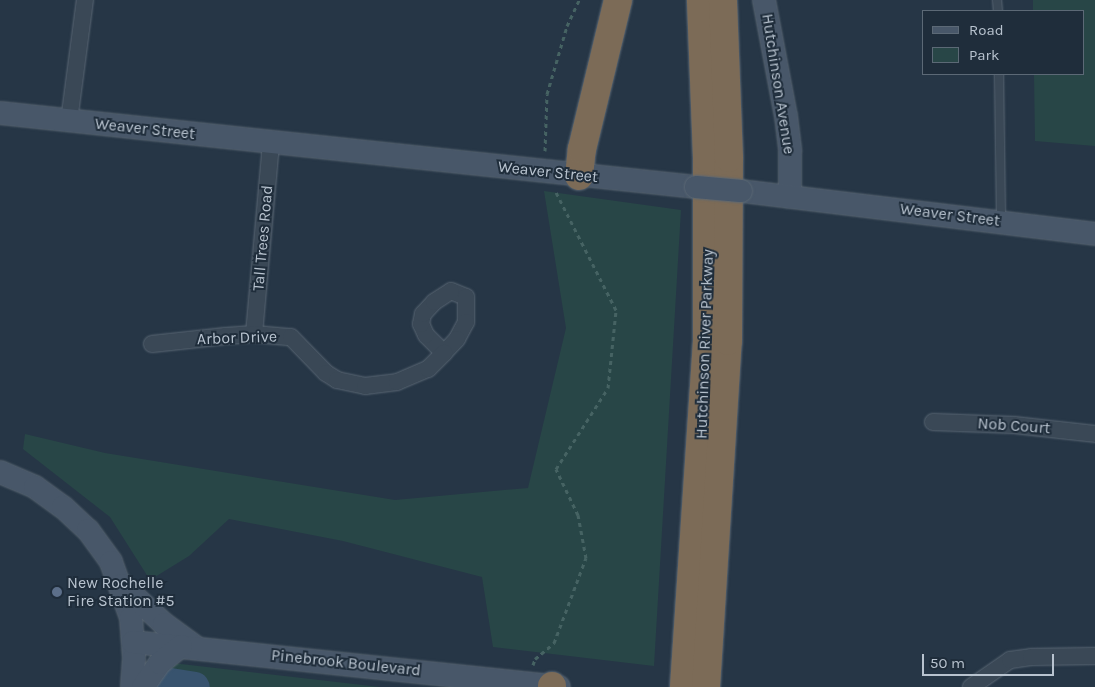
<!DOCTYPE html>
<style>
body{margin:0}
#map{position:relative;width:1095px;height:687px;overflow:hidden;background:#263646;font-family:Karla,sans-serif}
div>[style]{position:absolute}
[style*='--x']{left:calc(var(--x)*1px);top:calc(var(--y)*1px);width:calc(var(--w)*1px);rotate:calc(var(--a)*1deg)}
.green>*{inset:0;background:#284647}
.river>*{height:31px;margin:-15.5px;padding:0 15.5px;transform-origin:15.5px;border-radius:15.5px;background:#38536e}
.path>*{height:3px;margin-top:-1.5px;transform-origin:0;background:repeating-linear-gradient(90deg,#466363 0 4px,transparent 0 8px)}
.roads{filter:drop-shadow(0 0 1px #596673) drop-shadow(0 0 1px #596673)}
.lane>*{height:8px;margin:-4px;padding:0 4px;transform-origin:4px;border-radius:4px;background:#3a4856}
.street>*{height:16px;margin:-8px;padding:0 8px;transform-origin:8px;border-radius:8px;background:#3a4856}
.secondary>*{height:22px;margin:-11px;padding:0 11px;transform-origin:11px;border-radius:11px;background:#485769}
.highway>*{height:28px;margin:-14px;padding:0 14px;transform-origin:14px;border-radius:14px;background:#7c6b57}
.bridges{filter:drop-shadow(0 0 1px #596673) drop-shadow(0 0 1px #596673)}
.secondary-bridge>*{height:22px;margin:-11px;padding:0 11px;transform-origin:11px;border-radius:11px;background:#485769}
.dots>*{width:14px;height:14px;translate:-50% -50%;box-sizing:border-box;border:2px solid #1f2d3b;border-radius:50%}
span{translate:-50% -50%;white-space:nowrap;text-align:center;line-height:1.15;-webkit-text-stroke:4px #1f2d3b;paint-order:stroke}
.street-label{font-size:16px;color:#b8c3cf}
.poi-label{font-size:16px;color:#b8c3cf}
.left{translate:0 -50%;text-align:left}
.legend{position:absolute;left:922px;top:10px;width:162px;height:65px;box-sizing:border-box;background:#1f2d3b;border:1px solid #5c6976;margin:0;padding:6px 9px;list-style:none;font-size:15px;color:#b8c3cf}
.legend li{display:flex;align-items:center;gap:10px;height:25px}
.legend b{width:25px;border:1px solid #5c6976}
.scale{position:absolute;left:922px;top:654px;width:132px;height:22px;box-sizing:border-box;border:2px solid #b8c3cf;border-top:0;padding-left:6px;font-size:15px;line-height:18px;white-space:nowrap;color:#b8c3cf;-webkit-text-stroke:4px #1f2d3b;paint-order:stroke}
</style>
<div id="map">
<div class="green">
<div style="clip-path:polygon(1033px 0,1095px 0,1095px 146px,1035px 141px,1034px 74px,1084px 74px,1084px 11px,1033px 11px)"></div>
<div style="clip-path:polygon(544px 191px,681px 210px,654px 666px,493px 647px,482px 577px,343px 541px,229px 519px,189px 556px,150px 580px,110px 517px,23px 449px,25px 434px,105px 453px,395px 500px,528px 488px,566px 328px)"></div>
<div style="clip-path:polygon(164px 662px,380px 687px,159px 687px)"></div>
</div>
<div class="river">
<div style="--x:170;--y:683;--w:24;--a:9"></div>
</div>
<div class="path">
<div style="--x:545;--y:151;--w:57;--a:-88"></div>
<div style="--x:547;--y:94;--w:71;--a:-73.6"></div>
<div style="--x:567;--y:26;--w:29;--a:-65"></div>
<div style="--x:533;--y:665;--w:6;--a:-72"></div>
<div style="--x:535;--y:659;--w:25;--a:-40"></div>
<div style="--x:554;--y:643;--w:91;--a:-69.4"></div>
<div style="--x:586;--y:558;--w:44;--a:-100.5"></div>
<div style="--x:578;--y:515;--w:51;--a:-115.6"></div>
<div style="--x:556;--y:469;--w:96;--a:-57.3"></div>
<div style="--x:608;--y:388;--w:78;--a:-84.1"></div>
<div style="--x:616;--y:310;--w:132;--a:-117"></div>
</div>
<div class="roads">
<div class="lane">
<div style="--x:997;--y:0;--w:11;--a:85"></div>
<div style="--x:999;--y:74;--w:147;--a:89.2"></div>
</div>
<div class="street">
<div style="--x:69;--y:121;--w:122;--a:-82.5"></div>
<div style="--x:451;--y:291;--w:16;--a:22"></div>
<div style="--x:466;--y:297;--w:25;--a:90"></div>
<div style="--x:466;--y:322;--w:19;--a:118"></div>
<div style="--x:457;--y:339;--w:19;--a:133"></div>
<div style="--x:444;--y:353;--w:25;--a:-135"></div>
<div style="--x:426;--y:335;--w:12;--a:-114"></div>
<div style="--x:421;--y:324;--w:10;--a:-79"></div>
<div style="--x:423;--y:314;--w:16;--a:-47"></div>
<div style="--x:434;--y:302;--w:20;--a:-33"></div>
<div style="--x:254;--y:334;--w:193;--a:-84.9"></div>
<div style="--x:152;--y:344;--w:74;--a:-6.2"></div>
<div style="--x:226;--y:336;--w:28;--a:-4"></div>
<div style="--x:254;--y:334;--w:37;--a:5"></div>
<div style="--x:291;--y:337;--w:50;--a:45.8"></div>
<div style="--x:326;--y:373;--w:13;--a:32"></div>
<div style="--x:337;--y:380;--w:29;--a:12"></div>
<div style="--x:365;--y:386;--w:32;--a:-7"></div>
<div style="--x:397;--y:382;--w:34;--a:-23"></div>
<div style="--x:428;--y:369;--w:23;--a:-45"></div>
<div style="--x:933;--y:422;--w:81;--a:2.1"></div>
<div style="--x:1014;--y:425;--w:81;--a:6.3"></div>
<div style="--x:971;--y:687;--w:47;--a:-34.7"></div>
<div style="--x:1010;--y:660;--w:21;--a:-8"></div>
<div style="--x:1031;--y:657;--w:64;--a:-0.9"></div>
</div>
<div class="secondary">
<div style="--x:764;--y:0;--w:118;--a:79.3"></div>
<div style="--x:786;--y:116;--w:35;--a:83"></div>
<div style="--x:790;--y:151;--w:46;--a:90"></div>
<div style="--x:0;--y:113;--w:700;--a:6.07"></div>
<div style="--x:741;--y:191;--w:357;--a:6.9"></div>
<div style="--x:0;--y:472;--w:38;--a:23"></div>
<div style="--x:35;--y:487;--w:34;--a:36"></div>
<div style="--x:63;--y:507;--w:34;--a:43"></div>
<div style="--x:88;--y:530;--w:39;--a:54"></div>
<div style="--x:111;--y:562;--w:59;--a:70.3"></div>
<div style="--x:131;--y:618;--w:40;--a:85.7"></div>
<div style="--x:134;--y:658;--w:29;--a:94"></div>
<div style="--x:122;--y:585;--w:57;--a:42.9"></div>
<div style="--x:164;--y:624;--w:41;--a:36"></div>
<div style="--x:133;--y:642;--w:428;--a:6"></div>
<div style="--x:143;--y:687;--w:29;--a:-55"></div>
<div style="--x:160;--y:663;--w:27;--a:-39"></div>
</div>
<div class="highway">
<div style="--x:579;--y:176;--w:27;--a:-84"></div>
<div style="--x:582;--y:149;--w:153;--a:-76.4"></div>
<div style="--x:552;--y:687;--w:1;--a:-90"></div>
<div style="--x:684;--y:687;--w:350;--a:-86.2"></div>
<div style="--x:707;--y:338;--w:180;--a:-90"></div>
<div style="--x:707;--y:158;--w:158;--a:-92.2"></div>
<div style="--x:706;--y:687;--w:347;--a:-86.4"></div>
<div style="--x:728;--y:341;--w:183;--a:-89.7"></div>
<div style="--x:729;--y:158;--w:158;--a:-92.2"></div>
</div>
</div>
<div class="bridges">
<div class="secondary-bridge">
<div style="--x:696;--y:187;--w:45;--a:5.1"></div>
</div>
</div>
<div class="dots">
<div style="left:57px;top:592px;background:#5c6f8a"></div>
</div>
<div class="street-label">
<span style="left:778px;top:84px;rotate:81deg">Hutchinson Avenue</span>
<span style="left:145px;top:129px;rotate:6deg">Weaver Street</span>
<span style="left:548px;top:172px;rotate:6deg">Weaver Street</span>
<span style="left:950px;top:215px;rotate:7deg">Weaver Street</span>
<span style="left:263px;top:238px;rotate:-85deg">Tall Trees Road</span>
<span style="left:237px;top:338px;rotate:-2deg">Arbor Drive</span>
<span style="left:705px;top:344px;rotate:-88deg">Hutchinson River Parkway</span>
<span style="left:1014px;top:426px;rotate:4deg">Nob Court</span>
<span style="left:346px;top:663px;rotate:6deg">Pinebrook Boulevard</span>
</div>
<div class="poi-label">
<span class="left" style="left:67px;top:592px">New Rochelle<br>Fire Station #5</span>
</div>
<ul class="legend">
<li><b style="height:6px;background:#485769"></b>Road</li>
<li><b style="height:14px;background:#284647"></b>Park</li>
</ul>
<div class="scale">50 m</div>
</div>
